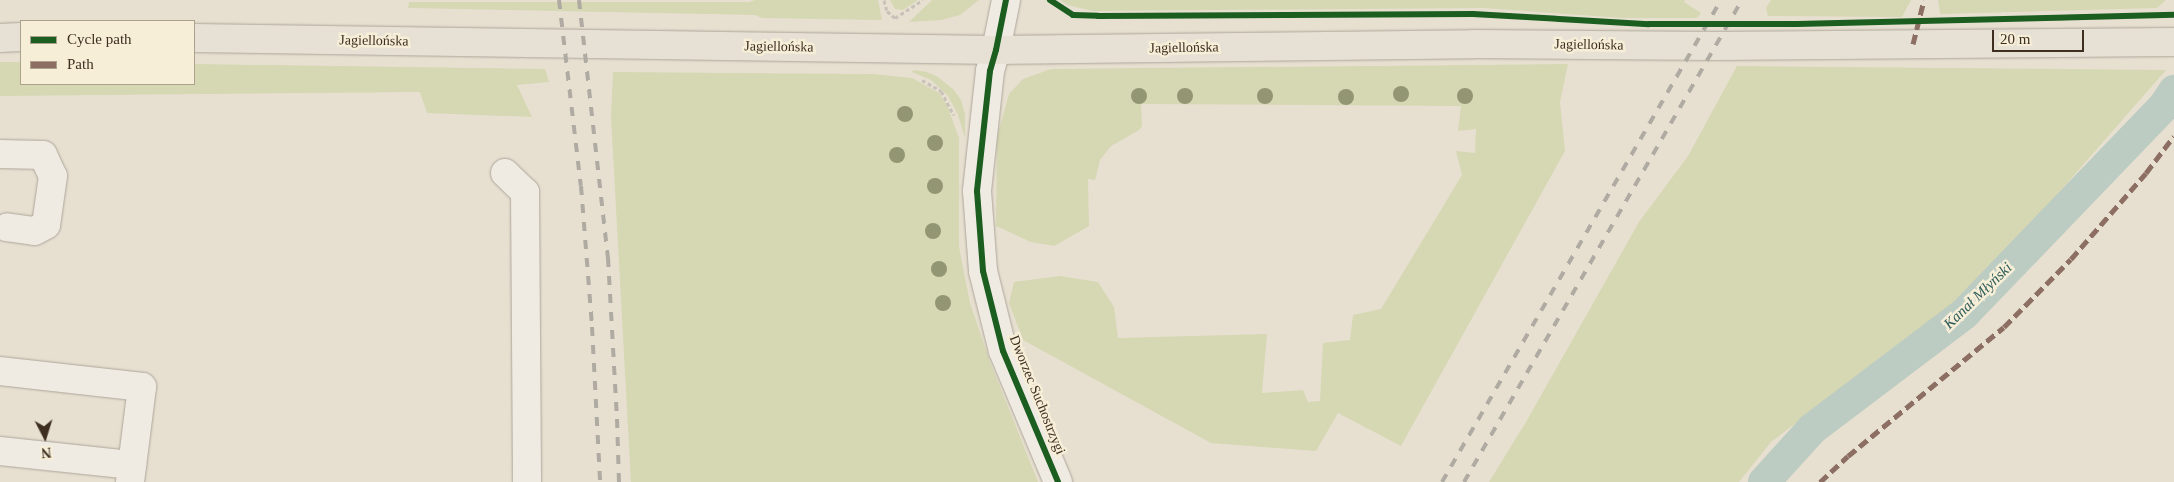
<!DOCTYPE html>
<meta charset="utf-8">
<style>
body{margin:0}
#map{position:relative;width:2174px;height:482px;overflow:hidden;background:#e7e0d1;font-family:"Times New Roman",serif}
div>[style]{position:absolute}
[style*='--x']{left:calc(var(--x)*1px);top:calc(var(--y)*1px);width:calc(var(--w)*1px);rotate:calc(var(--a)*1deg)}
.green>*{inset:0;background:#d6d7b3}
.canal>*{height:32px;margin:-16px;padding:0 16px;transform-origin:16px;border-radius:16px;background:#bcccc2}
.path>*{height:3px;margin-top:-1.5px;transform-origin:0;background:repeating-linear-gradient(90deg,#c8c2b9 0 4px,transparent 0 6.5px)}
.roads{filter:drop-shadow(0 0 1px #ada599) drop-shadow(0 0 1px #ada599)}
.minor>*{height:28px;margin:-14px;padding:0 14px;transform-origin:14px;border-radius:14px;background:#efebe3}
.major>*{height:28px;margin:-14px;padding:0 14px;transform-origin:14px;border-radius:14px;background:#e6e1d4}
.rail>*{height:4px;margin-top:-2px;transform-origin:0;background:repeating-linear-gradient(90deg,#afaaa2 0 9px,transparent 0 18px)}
.quiet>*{height:5px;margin-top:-2.5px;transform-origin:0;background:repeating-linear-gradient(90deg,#8d6e63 0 10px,transparent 0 15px)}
.cycleway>*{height:6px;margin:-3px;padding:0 3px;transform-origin:3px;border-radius:3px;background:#1b5e20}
.trees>*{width:16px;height:16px;margin:-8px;border-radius:50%;background:#929673}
span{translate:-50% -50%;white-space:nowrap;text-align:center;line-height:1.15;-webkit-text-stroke:5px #f7eed8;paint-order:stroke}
.street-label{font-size:14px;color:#3d2e20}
.water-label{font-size:15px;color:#2f5d5a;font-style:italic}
.legend{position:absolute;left:20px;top:20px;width:175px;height:65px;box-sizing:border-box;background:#f7eed8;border:1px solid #ada18e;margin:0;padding:6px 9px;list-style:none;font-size:15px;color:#3d2e20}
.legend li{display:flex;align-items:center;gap:10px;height:25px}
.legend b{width:25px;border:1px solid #ada18e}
.north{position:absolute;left:20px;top:412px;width:50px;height:50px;-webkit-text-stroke:4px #f7eed8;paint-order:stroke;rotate:175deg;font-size:14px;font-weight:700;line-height:20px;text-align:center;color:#3d2e20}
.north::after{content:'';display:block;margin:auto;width:18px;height:22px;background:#3d2e20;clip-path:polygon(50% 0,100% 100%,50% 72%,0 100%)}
.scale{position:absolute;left:1992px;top:30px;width:92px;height:22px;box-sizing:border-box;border:2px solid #3d2e20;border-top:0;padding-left:6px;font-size:15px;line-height:18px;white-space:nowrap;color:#3d2e20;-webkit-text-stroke:4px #f7eed8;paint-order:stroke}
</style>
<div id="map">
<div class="green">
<div style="clip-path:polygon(755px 0,878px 0,882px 20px,762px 18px,755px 15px,408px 8px,409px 2px,749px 2px)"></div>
<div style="clip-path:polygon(890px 0,918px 0,903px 10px,895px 9px)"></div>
<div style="clip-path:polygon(932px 0,979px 0,960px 15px,941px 20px,909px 22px)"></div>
<div style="clip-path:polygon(1060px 0,1685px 0,1684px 2px,1701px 13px,1697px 18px,1623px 18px,1483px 8px,1093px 11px,1067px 5px)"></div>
<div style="clip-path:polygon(1771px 0,1911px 0,1902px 17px,1768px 16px,1766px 8px)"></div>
<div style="clip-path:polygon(1938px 0,2166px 0,2157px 8px,1940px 14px)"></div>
<div style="clip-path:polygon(0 62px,21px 62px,21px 84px,194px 84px,194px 64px,545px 69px,549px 82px,517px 85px,532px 117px,427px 113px,420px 92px,0 96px)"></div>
<div style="clip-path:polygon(1568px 64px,1560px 102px,1565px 151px,1401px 446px,1338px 413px,1316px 451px,1211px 443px,1023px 340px,1009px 303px,1014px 282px,1060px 276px,1098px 282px,1114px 307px,1118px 338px,1267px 334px,1262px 393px,1303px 390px,1308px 402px,1320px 401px,1323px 343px,1350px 340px,1353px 315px,1381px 309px,1462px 175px,1456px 151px,1475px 153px,1476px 129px,1458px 131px,1461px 106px,1141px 104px,1142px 126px,1139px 130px,1111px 146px,1100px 160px,1095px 180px,1088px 179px,1089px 226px,1054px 246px,1031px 242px,996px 226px,997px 137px,1009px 94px,1023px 79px,1051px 69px)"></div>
<div style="clip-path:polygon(1737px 66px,2166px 70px,1979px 284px,1771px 442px,1739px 482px,1489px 482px,1526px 422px,1639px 222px,1688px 156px)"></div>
<div style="clip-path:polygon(914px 70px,927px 72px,938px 77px,953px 89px,961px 100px,965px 114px,965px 138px,958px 115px,948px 96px,931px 80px,912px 72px)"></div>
<div style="clip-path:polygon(613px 72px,873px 74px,912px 78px,939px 93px,947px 105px,959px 138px,959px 247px,970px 303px,990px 362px,1038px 482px,631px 482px,611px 117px)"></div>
</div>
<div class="canal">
<div style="--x:1764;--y:482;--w:72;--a:-47.8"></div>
<div style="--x:1812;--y:429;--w:191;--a:-37.1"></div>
<div style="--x:1964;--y:314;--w:290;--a:-46.1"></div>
<div style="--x:2165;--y:105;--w:17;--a:-57"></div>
</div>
<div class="path">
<div style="--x:884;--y:0;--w:11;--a:75"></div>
<div style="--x:887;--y:11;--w:11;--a:41"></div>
<div style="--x:895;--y:18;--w:33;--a:-33"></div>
<div style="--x:922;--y:80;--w:22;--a:30"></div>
<div style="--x:941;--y:91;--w:27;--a:62"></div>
</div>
<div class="roads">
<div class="minor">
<div style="--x:1006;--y:0;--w:51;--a:101.3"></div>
<div style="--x:996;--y:50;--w:22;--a:106"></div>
<div style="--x:990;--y:71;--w:121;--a:96.2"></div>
<div style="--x:977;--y:191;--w:80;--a:85.7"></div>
<div style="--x:983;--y:271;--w:82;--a:76"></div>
<div style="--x:1003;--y:351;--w:142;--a:67.2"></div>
<div style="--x:0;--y:154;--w:43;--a:1.3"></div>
<div style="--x:43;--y:155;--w:23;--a:65"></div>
<div style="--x:53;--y:176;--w:49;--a:98.1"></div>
<div style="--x:46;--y:225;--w:13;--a:153"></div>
<div style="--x:34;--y:231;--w:27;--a:-172"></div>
<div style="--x:505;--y:173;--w:28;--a:44"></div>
<div style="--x:525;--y:192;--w:290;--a:89.6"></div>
<div style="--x:0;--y:371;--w:143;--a:6.4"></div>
<div style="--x:142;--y:387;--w:96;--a:97.2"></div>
<div style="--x:0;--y:451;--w:133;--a:6.1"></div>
</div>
<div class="major">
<div style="--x:0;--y:38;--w:21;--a:-3"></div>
<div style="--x:194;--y:38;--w:802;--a:0.86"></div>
<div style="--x:996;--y:50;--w:478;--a:-0.7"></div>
<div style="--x:1474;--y:44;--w:242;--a:0.5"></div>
<div style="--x:1716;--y:46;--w:458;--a:-0.5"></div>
</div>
</div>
<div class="rail">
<div style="--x:559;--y:0;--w:187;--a:83.3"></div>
<div style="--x:581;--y:186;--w:141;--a:85.5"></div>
<div style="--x:592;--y:327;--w:155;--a:87"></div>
<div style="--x:579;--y:0;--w:260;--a:83.6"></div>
<div style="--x:608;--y:258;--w:161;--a:86.8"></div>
<div style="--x:617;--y:419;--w:63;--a:88.2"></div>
<div style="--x:1442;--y:482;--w:557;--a:-59.94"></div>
<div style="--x:1464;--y:482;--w:556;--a:-60.03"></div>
</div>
<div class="quiet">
<div style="--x:1913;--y:44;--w:45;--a:-76"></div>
<div style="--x:1820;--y:482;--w:38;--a:-43"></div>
<div style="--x:1848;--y:456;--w:202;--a:-39.6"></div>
<div style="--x:2004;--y:327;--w:95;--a:-45.4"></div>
<div style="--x:2071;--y:259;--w:114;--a:-48.9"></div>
<div style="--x:2146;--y:173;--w:46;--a:-52.9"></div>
</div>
<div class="cycleway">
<div style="--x:1006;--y:0;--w:51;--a:101.3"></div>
<div style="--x:996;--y:50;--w:22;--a:106"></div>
<div style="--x:990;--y:71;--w:121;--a:96.2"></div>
<div style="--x:977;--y:191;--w:80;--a:85.7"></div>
<div style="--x:983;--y:271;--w:82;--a:76"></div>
<div style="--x:1003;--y:351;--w:142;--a:67.2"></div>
<div style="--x:1050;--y:0;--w:27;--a:33"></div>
<div style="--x:1073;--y:15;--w:25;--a:2"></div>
<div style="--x:1098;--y:16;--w:375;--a:-0.3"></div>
<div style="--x:1473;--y:14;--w:176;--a:3.3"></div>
<div style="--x:1649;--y:24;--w:148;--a:0"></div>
<div style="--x:1797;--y:24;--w:377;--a:-1.4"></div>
</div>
<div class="trees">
<div style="left:1401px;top:94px"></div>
<div style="left:1139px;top:96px"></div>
<div style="left:1185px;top:96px"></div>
<div style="left:1265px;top:96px"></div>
<div style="left:1465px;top:96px"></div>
<div style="left:1346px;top:97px"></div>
<div style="left:905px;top:114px"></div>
<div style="left:935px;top:143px"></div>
<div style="left:897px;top:155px"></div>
<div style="left:935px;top:186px"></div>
<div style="left:933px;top:231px"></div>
<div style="left:939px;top:269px"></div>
<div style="left:943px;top:303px"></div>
</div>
<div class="street-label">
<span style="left:374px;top:41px;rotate:1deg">Jagiellońska</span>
<span style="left:1589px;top:45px;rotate:1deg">Jagiellońska</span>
<span style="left:779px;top:47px;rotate:1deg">Jagiellońska</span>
<span style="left:1184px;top:48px;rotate:-1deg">Jagiellońska</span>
<span style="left:1037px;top:395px;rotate:68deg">Dworzec Suchostrzygi</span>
</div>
<div class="water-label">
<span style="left:1978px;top:296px;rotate:-44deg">Kanał Młyński</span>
</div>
<ul class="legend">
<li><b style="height:6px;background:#1b5e20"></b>Cycle path</li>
<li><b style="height:6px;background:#8d6e63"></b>Path</li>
</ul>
<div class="north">N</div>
<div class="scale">20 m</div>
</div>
